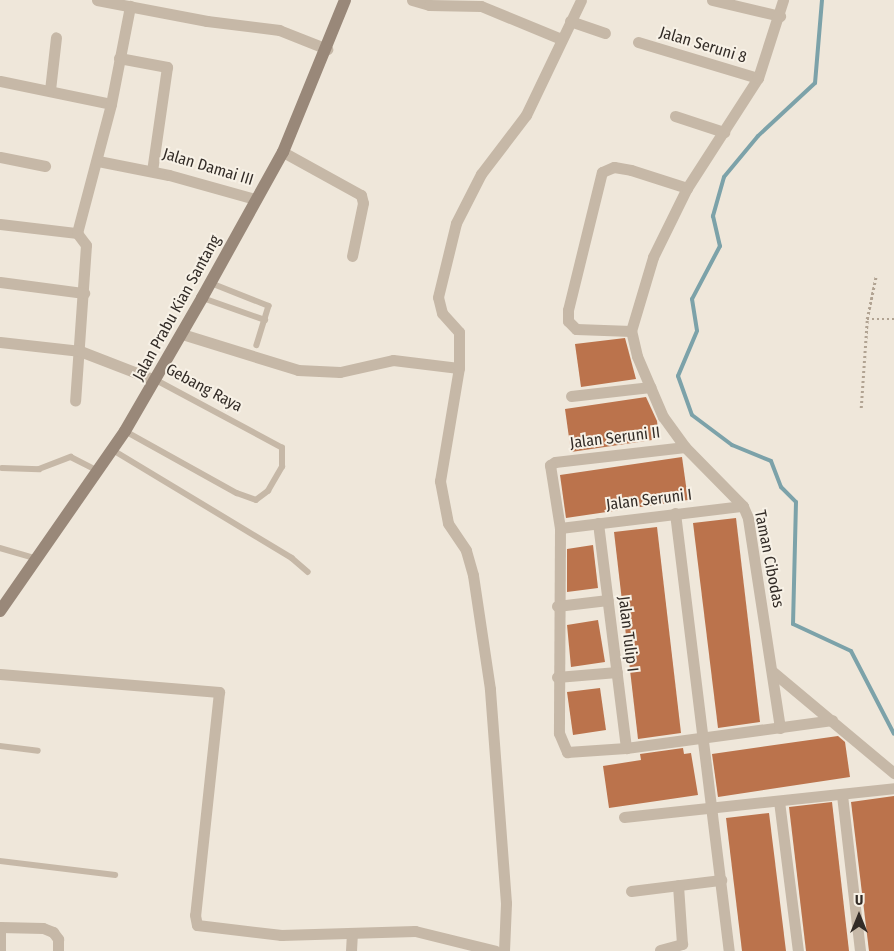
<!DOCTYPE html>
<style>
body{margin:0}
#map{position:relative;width:894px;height:951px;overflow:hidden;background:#efe7da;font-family:"Fira Sans Condensed",sans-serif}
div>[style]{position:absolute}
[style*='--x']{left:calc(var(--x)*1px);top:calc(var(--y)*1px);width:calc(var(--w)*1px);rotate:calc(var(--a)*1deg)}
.stream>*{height:4px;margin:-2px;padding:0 2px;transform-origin:2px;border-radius:2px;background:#7ca2a9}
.building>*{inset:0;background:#bb734c}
.path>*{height:2.5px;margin-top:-1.25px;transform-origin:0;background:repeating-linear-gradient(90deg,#b1a392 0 2.5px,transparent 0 5px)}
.lane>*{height:5.5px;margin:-2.75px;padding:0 2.75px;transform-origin:2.75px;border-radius:2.75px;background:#c6b8a7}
.street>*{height:11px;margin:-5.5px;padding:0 5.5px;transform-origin:5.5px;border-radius:5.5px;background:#c6b8a7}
.secondary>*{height:12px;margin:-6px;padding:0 6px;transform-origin:6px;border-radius:6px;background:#998879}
span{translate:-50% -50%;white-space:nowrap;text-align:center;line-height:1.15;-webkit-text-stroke:4px #f7f1e6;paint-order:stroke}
.street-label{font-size:16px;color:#332c27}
.north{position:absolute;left:834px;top:891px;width:50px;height:50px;-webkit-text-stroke:4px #f7f1e6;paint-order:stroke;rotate:0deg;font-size:14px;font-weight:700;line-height:20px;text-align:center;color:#332c27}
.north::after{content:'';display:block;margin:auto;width:18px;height:22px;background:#332c27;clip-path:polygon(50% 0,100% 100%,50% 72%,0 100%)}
</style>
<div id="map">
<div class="stream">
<div style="--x:822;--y:0;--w:83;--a:94.8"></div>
<div style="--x:815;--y:83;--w:78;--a:137.1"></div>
<div style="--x:758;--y:136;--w:53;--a:129.7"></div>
<div style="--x:724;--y:177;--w:41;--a:105.8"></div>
<div style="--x:713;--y:216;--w:31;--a:77"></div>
<div style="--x:720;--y:246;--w:60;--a:117.8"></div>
<div style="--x:692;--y:299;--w:32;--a:81"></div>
<div style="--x:697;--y:331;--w:49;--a:112.9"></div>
<div style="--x:678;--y:376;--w:41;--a:70.3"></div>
<div style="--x:692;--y:415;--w:50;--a:36.9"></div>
<div style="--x:732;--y:445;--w:42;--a:22.3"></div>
<div style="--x:771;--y:461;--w:28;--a:69"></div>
<div style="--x:781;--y:487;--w:21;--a:45"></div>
<div style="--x:796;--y:502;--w:122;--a:91.4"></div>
<div style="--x:793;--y:624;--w:64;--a:25"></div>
<div style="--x:851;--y:651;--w:93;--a:62.6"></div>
</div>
<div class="building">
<div style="clip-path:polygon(625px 338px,636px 379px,581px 387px,575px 344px)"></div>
<div style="clip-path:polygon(646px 397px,657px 421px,659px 439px,571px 452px,565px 409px)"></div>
<div style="clip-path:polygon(682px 457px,688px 500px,566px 518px,560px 475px)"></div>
<div style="clip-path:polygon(736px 518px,760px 722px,718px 728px,693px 523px)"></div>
<div style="clip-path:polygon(657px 527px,681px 733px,638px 739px,614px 532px)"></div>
<div style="clip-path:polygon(593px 545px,598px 588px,567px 592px,567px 549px)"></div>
<div style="clip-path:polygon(598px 620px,605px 662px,571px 667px,567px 625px)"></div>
<div style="clip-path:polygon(600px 688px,606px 730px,573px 735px,567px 692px)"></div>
<div style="clip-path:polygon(838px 736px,845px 742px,850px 777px,718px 797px,712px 754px)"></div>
<div style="clip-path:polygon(683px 748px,684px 754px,691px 753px,698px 795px,609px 808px,603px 766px,641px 760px,640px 754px)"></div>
<div style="clip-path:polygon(894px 796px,894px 951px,869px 951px,851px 802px)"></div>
<div style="clip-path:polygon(832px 802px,849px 951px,806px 951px,789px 807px)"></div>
<div style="clip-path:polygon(769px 813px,786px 951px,742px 951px,726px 818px)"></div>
</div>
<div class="path">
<div style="--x:867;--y:319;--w:27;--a:0"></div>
<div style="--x:861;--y:408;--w:89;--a:-86.1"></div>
<div style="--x:867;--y:319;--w:44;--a:-78.2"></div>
</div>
<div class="lane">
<div style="--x:211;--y:283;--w:62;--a:21.6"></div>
<div style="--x:269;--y:306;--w:41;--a:107.1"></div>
<div style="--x:203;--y:298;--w:66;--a:19.5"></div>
<div style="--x:125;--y:431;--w:128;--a:29"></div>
<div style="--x:237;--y:493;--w:20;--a:20"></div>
<div style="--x:256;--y:500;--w:15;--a:-37"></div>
<div style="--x:268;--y:491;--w:28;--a:-60"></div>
<div style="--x:282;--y:467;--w:19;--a:-90"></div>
<div style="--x:282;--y:448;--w:144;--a:-151.8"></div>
<div style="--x:113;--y:450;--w:209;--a:31.1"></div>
<div style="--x:292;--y:558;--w:21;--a:41"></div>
<div style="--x:2;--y:468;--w:37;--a:2"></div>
<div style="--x:39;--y:469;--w:34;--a:-21"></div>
<div style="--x:71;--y:457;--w:29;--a:27"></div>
<div style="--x:0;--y:548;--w:35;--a:16"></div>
<div style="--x:0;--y:746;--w:38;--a:7"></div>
<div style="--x:0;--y:861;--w:116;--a:6.9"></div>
</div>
<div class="street">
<div style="--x:97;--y:0;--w:112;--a:10.8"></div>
<div style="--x:207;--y:21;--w:73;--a:7.1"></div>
<div style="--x:279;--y:30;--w:52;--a:21.6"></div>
<div style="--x:412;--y:0;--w:18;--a:16"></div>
<div style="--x:429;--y:5;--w:52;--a:1.1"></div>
<div style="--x:481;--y:6;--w:87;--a:22.4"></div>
<div style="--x:712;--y:0;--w:70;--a:13.2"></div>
<div style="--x:570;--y:21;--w:37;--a:19"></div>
<div style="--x:638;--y:42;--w:125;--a:16.7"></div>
<div style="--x:119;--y:58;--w:49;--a:10.6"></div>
<div style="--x:167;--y:67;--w:105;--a:98.2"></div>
<div style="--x:0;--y:81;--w:113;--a:11.7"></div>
<div style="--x:50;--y:90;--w:53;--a:-83.5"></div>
<div style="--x:675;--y:116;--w:52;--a:18.1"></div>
<div style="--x:283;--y:152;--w:89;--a:28.9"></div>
<div style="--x:361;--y:195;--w:8;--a:76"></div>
<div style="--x:363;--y:203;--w:54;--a:101.7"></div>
<div style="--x:0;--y:157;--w:46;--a:11.3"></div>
<div style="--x:98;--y:161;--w:72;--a:11.2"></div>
<div style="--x:169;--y:175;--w:89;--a:15.6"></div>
<div style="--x:0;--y:224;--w:78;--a:6.7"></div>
<div style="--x:77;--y:233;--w:15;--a:53"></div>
<div style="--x:86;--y:245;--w:156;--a:94"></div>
<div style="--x:77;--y:233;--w:133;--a:-75.2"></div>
<div style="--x:111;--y:104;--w:100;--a:-79"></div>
<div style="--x:0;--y:282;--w:85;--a:7.5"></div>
<div style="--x:631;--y:331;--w:55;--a:-177.9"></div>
<div style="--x:576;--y:329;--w:11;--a:-135"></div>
<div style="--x:568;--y:321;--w:11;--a:-90"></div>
<div style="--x:568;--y:310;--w:142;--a:-76.2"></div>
<div style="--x:602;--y:172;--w:13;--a:-23"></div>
<div style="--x:614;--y:167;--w:17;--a:10"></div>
<div style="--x:631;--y:170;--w:59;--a:17.8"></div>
<div style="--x:182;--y:334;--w:121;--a:17.2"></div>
<div style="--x:298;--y:370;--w:42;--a:2.7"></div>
<div style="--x:340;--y:372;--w:54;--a:-12.8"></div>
<div style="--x:393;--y:360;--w:66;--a:6.9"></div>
<div style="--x:0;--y:342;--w:81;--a:6.4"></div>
<div style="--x:80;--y:351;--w:80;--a:21.1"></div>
<div style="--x:571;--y:396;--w:80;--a:-6.5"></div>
<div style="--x:685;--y:447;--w:131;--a:173.4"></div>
<div style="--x:555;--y:462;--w:6;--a:149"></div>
<div style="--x:550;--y:465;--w:64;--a:81"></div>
<div style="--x:560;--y:528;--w:205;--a:90.3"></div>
<div style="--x:559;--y:733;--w:21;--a:67"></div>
<div style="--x:567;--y:752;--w:59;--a:-3.9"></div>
<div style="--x:626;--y:748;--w:208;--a:-7.7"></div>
<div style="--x:675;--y:513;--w:441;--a:83"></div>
<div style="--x:598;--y:523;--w:227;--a:82.9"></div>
<div style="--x:560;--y:528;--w:184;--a:-6.9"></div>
<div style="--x:557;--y:606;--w:51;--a:-6.7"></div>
<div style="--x:773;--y:672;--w:158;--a:39.9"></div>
<div style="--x:0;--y:674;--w:220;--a:4.7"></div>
<div style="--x:219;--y:692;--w:224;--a:96.1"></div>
<div style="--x:195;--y:915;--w:10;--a:79"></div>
<div style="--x:197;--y:925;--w:85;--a:6.8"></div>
<div style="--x:281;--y:935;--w:134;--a:-1.7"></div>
<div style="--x:415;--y:931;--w:83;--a:13.9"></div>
<div style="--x:557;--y:677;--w:60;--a:-4.8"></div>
<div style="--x:780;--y:728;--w:212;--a:-98.7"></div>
<div style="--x:748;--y:518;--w:13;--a:-113"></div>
<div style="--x:743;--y:506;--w:83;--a:-134.5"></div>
<div style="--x:685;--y:447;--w:37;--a:-126"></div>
<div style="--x:663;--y:417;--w:66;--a:-113.1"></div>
<div style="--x:637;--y:356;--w:26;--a:-103"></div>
<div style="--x:631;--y:331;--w:77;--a:-73.4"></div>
<div style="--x:653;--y:257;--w:77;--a:-63.8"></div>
<div style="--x:687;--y:188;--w:131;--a:-57.2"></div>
<div style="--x:758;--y:78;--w:82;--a:-72.2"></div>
<div style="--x:842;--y:795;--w:157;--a:83.4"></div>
<div style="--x:779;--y:801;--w:151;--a:82.8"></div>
<div style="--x:624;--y:817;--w:272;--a:-6.1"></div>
<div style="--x:631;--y:891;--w:91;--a:-7"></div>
<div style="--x:0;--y:927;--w:43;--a:1.3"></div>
<div style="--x:43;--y:928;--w:11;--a:22"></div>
<div style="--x:53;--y:932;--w:9;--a:54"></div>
<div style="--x:58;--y:939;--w:12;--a:90"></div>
<div style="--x:660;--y:950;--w:23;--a:-15"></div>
<div style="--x:682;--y:944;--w:59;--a:-93.9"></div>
<div style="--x:0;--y:951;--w:24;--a:-90"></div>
<div style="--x:351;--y:951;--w:17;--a:-87"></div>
<div style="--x:504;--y:951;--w:48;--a:-87.6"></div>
<div style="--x:506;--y:903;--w:215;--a:-94.3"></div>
<div style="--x:490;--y:689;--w:115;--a:-98.5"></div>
<div style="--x:473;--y:575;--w:26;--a:-106"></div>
<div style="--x:466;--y:550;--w:32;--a:-124"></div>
<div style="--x:448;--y:523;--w:43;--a:-100.8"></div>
<div style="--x:440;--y:481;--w:115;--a:-80.5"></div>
<div style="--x:459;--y:368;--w:36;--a:-90"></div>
<div style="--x:459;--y:332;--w:25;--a:-132"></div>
<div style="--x:442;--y:313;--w:16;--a:-104"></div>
<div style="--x:438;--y:297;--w:76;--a:-76.3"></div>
<div style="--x:456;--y:223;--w:55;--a:-63"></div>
<div style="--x:481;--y:174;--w:74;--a:-52.7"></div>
<div style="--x:526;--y:115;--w:127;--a:-64.4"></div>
</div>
<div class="secondary">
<div style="--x:0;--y:611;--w:219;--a:-55.2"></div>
<div style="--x:125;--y:431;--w:154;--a:-59.9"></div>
<div style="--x:202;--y:298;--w:167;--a:-61"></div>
<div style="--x:283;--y:152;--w:164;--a:-67.8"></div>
</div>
<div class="street-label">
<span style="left:703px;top:45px;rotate:17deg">Jalan Seruni 8</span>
<span style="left:208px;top:167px;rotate:17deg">Jalan Damai III</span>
<span style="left:177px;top:308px;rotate:-61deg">Jalan Prabu Kian Santang</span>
<span style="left:204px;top:388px;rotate:28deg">Gebang Raya</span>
<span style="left:615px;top:438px;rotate:-7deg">Jalan Seruni II</span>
<span style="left:649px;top:500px;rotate:-7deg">Jalan Seruni I</span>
<span style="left:769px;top:559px;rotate:79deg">Taman Cibodas</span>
<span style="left:628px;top:634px;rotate:83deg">Jalan Tulip I</span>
</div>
<div class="north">U</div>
</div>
